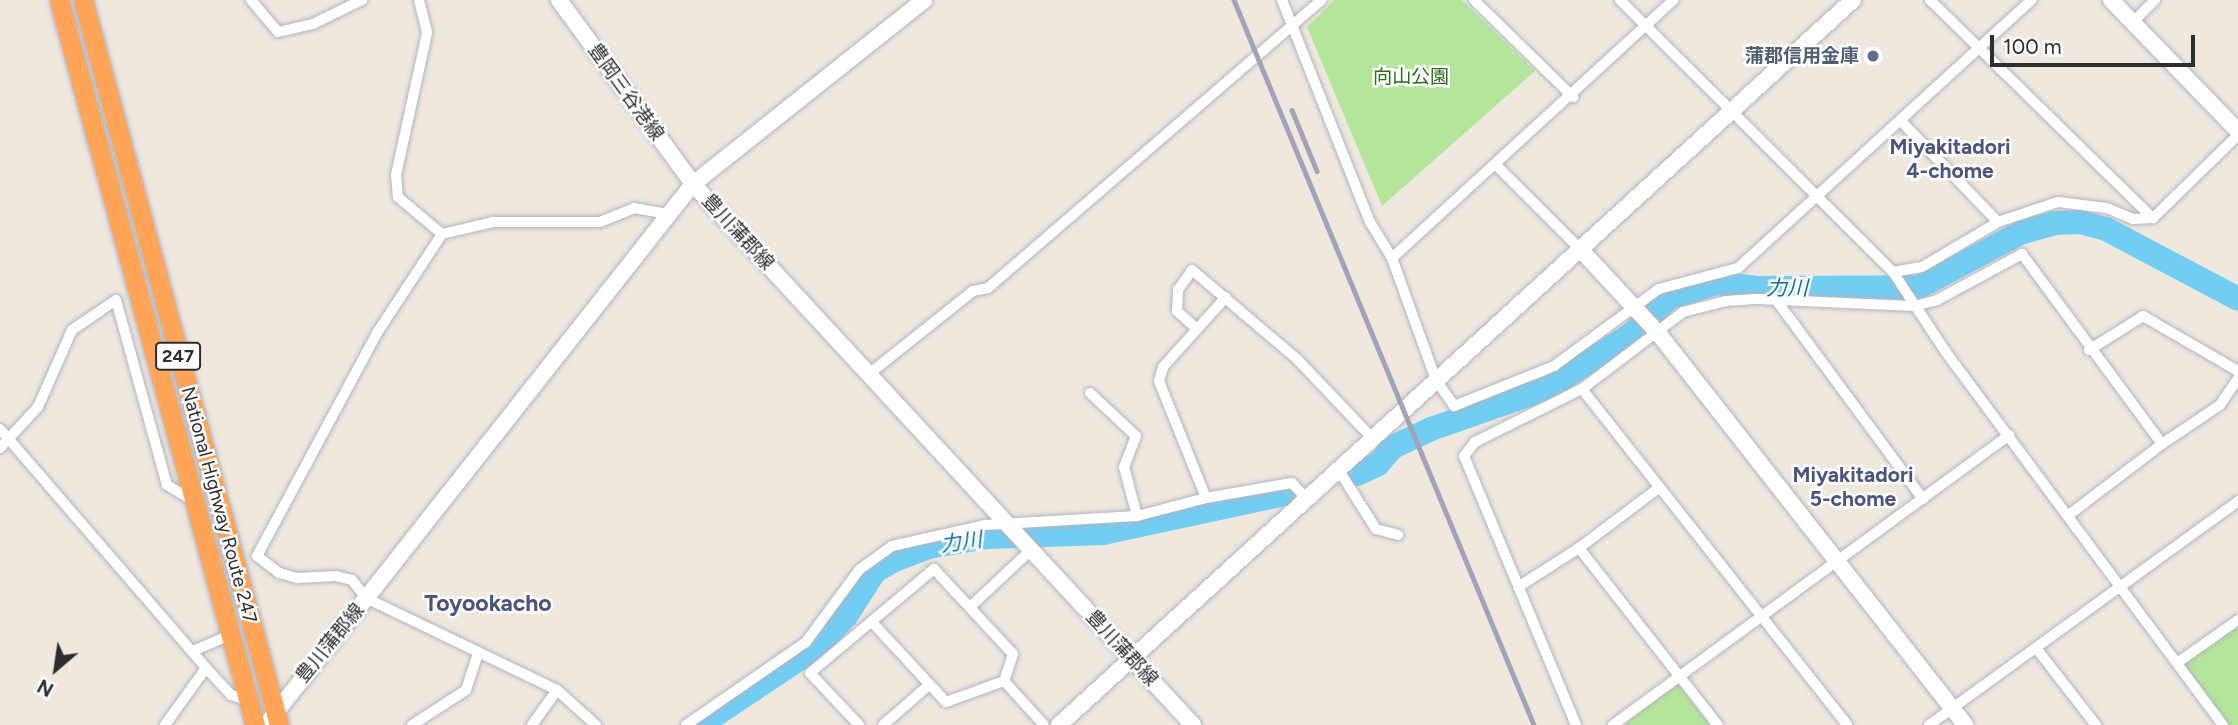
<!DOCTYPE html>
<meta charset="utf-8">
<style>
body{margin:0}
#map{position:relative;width:2238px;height:725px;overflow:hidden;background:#efe8df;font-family:Figtree,"Noto Sans JP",sans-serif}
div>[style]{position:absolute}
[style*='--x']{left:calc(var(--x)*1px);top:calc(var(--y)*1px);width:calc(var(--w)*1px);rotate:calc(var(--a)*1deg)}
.green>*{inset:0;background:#b3e69b}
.river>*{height:24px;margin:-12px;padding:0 12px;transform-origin:12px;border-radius:12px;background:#71cdf2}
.roads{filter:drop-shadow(0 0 2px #b3b5c1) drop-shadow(0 0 2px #b3b5c1)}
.street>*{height:10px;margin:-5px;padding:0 5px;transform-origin:5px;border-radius:5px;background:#fff}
.secondary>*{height:16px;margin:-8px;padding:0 8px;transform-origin:8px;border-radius:8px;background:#fff}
.highway>*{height:19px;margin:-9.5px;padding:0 9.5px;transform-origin:9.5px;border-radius:9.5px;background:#ffa65a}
.rail>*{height:4.5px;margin:-2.25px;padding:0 2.25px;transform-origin:2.25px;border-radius:2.25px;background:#a1a4b8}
.dots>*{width:19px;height:19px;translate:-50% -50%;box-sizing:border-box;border:4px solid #fff;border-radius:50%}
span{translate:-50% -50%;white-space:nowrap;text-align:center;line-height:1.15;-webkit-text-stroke:5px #fff;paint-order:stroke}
.shield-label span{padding:2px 5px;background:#fff;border:2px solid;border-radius:5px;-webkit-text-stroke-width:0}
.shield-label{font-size:18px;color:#2d2d2d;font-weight:700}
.service-label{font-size:19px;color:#4e5e75;font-weight:700}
.right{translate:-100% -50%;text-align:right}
.park-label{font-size:19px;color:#296e19}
.street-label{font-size:19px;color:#2d2d2d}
.neighbourhood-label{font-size:21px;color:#4b5380;font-weight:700}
.water-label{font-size:21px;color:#0a6ba4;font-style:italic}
.quarter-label{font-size:23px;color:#4b5380;font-weight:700}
.north{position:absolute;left:21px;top:634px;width:70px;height:70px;-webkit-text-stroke:5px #fff;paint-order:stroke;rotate:209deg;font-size:19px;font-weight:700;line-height:28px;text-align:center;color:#2d2d2d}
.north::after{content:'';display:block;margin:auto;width:24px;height:32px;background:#2d2d2d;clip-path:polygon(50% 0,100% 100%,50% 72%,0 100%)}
.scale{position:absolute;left:1990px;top:35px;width:205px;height:32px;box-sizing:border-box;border:4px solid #2d2d2d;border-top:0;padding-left:9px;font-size:21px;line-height:24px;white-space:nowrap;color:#2d2d2d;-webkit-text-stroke:5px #fff;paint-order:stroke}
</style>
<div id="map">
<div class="green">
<div style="clip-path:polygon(1334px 0,1462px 0,1535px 71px,1382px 206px,1307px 27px)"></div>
<div style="clip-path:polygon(2238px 620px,2238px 725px,2223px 725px,2177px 663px)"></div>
<div style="clip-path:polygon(1678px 680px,1709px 725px,1624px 725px)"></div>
</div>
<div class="river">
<div style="--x:1357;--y:474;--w:23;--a:-25"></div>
<div style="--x:1378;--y:464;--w:23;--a:-49"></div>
<div style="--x:1393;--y:447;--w:42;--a:-25.3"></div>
<div style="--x:1431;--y:429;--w:124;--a:-19.3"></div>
<div style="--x:1548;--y:388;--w:101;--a:-32.9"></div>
<div style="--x:1633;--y:333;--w:50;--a:-44.2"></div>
<div style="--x:1669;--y:298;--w:50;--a:-17.4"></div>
<div style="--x:1717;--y:283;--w:38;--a:7"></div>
<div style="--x:1755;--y:288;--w:164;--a:-0.3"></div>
<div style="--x:1919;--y:287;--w:115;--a:-28.1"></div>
<div style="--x:2020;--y:233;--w:35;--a:-16"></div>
<div style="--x:2054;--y:223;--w:26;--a:-2"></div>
<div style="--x:2080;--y:222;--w:27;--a:15"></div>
<div style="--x:2106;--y:229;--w:149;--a:27.9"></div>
<div style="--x:700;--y:725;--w:141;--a:-33.7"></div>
<div style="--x:817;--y:647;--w:42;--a:-46.9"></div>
<div style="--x:846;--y:616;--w:54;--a:-57.2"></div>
<div style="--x:875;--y:571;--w:20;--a:-30"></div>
<div style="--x:892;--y:561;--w:39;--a:-21"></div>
<div style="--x:928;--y:547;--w:60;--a:-9.6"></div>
<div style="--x:987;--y:537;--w:116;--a:-2"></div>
<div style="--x:1103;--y:533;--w:186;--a:-12.1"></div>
</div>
<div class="roads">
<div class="street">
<div style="--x:251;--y:0;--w:42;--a:49.8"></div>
<div style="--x:278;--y:32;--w:36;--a:-13"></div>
<div style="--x:313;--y:24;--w:55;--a:-26.1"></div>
<div style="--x:419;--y:0;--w:34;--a:76"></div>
<div style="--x:427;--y:33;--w:145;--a:102.3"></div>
<div style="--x:396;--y:175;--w:22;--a:85"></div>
<div style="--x:398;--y:197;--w:57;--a:40.1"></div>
<div style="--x:1282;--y:0;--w:239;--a:68.4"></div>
<div style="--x:1370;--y:222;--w:42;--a:58.6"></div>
<div style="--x:1392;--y:258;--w:130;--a:70.2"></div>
<div style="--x:1436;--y:380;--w:32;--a:55"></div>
<div style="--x:1454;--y:406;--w:108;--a:-21.8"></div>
<div style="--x:1554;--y:366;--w:130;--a:-36.3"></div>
<div style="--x:1659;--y:289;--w:82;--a:-14.9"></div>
<div style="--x:1738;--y:268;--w:398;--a:-42.4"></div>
<div style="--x:1474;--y:0;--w:139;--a:44.4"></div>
<div style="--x:1620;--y:0;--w:385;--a:44.9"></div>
<div style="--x:1893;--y:272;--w:95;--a:56.6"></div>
<div style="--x:1945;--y:351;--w:466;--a:53.4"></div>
<div style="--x:1930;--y:0;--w:312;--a:44.4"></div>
<div style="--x:2133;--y:22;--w:31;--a:-45"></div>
<div style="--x:1901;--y:121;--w:140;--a:46.2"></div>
<div style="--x:1496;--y:165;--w:119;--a:45"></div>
<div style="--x:1392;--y:258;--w:382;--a:-42.5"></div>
<div style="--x:1893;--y:272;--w:29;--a:-10"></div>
<div style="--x:1922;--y:267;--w:88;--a:-30.6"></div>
<div style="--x:1998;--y:222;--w:63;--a:-18.4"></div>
<div style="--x:2058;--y:202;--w:49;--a:7"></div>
<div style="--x:2107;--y:208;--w:28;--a:23"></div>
<div style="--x:2133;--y:219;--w:20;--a:-3"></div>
<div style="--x:2153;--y:218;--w:119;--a:-44.3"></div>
<div style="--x:1777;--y:301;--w:246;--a:53.6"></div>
<div style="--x:1197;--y:329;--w:27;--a:-138"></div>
<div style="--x:1177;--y:311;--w:21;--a:-87"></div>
<div style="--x:1178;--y:290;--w:24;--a:-55"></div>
<div style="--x:1192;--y:270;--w:138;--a:40.3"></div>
<div style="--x:1297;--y:359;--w:109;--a:46.5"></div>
<div style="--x:2089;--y:350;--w:64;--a:-32.2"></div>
<div style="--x:2143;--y:316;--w:110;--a:30.1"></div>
<div style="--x:869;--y:374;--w:133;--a:-38.6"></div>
<div style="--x:973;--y:291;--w:15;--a:-11"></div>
<div style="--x:988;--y:288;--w:441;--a:-40.8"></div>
<div style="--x:1582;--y:389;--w:428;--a:51.7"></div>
<div style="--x:1090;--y:393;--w:63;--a:43.1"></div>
<div style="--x:1136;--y:436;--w:33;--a:111"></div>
<div style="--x:1124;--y:467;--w:51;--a:75.1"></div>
<div style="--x:0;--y:429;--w:316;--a:49.2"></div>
<div style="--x:206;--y:668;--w:37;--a:47"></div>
<div style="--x:231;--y:695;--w:17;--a:17"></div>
<div style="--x:2162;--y:444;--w:70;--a:-33.9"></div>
<div style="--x:2220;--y:405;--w:32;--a:-56"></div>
<div style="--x:0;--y:448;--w:56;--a:-47.2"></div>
<div style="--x:38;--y:407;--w:84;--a:-66.2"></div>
<div style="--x:72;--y:330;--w:53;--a:-34.3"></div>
<div style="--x:116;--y:300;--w:192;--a:74.6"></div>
<div style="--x:167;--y:485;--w:31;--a:31"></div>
<div style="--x:1338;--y:469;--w:71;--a:57.7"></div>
<div style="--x:1376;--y:529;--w:23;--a:15"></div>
<div style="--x:1206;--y:498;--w:126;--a:-111.9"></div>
<div style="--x:1159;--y:381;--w:15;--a:-74"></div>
<div style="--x:1163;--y:367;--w:94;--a:-48"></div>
<div style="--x:1579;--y:548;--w:101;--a:-37"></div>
<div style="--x:1518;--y:587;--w:72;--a:-32.6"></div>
<div style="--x:1579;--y:548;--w:225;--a:51.9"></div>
<div style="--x:970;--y:607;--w:85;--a:-43.1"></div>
<div style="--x:2036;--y:648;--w:98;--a:52.1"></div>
<div style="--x:193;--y:651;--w:40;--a:-23.4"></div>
<div style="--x:2177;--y:663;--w:75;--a:-35.2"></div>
<div style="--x:1004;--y:681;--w:59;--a:47.7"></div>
<div style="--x:165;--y:725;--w:70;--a:-54.3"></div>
<div style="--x:412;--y:725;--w:64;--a:-32.9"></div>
<div style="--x:466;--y:690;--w:40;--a:-72"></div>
<div style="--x:532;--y:725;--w:43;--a:-54.5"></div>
<div style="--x:596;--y:725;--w:52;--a:-138.1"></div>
<div style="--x:557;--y:690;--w:212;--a:-154.3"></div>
<div style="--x:366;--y:598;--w:23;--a:-128"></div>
<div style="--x:352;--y:580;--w:16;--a:-166"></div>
<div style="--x:336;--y:576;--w:39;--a:177"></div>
<div style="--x:297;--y:578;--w:19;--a:-164"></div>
<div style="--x:279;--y:573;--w:28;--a:-142"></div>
<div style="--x:257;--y:556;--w:253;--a:-61.7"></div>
<div style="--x:377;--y:333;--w:118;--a:-56.7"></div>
<div style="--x:442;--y:234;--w:52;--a:-13.2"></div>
<div style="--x:493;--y:222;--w:107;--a:0"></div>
<div style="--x:600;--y:222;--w:37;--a:-22"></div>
<div style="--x:634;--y:208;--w:35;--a:10"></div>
<div style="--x:686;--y:725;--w:146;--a:-34.7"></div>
<div style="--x:806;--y:642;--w:89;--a:-53.6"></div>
<div style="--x:859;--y:570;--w:41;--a:-36"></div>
<div style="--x:892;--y:546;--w:95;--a:-12.7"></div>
<div style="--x:985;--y:525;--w:152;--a:-3.4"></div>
<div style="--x:1137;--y:516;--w:71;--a:-14.6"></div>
<div style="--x:1206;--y:498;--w:87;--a:-9.9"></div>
<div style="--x:1292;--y:483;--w:21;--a:47"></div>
<div style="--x:859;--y:725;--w:71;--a:-133.3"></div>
<div style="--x:810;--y:673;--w:162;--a:-40"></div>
<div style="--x:934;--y:569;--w:116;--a:47.1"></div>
<div style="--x:1013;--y:654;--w:28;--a:108"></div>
<div style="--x:1004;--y:681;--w:62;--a:160.1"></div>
<div style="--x:946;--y:702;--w:109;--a:-132.8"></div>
<div style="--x:883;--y:725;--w:61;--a:-41"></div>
<div style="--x:1576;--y:725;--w:291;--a:-112.6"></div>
<div style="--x:1464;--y:456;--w:18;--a:-52"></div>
<div style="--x:1475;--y:442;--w:119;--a:-26.4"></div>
<div style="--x:1582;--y:389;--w:127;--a:-37.3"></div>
<div style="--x:1683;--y:312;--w:44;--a:-14.3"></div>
<div style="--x:1726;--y:301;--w:32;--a:-4"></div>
<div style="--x:1758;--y:299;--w:157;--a:2.6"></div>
<div style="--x:1915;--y:306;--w:23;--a:-15"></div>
<div style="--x:1937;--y:300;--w:97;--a:-28.4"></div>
<div style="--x:2022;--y:254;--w:236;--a:53.6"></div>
<div style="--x:2162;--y:444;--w:116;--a:142.7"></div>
<div style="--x:1613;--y:725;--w:491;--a:-36.2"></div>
<div style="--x:1929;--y:725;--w:382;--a:-35.9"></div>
</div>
<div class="secondary">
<div style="--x:559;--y:0;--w:228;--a:53.9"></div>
<div style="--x:693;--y:184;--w:737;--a:47.26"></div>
<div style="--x:2111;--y:0;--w:182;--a:45.9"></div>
<div style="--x:1580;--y:249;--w:115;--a:47.1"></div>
<div style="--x:1658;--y:333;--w:498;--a:51.9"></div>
<div style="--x:266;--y:725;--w:689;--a:-51.72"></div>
<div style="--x:693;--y:184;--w:295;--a:-38.5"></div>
<div style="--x:1059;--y:725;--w:1075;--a:-42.4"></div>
</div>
<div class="highway">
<div style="--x:59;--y:0;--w:751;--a:74.87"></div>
<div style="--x:83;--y:0;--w:751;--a:74.87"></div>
</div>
</div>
<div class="rail">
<div style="--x:1234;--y:0;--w:785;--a:67.52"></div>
<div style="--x:1292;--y:110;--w:66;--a:67.7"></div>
</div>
<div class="dots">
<div style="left:1873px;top:56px;background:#5c6f8a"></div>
</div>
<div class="shield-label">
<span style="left:178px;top:356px">247</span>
</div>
<div class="service-label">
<span class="right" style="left:1859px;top:56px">蒲郡信用金庫</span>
</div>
<div class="park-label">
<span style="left:1411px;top:77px">向山公園</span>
</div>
<div class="street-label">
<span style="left:626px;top:92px;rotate:54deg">豊岡三谷港線</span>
<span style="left:738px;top:232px;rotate:47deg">豊川蒲郡線</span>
<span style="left:219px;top:505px;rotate:75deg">National Highway Route 247</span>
<span style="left:330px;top:643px;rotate:-51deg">豊川蒲郡線</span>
<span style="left:1122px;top:648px;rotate:47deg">豊川蒲郡線</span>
</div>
<div class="neighbourhood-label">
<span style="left:1950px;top:159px">Miyakitadori<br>4-chome</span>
<span style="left:1853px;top:487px">Miyakitadori<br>5-chome</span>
</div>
<div class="water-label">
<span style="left:1787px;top:288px">力川</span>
<span style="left:961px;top:542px;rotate:-8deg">力川</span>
</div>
<div class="quarter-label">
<span style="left:488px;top:603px">Toyookacho</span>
</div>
<div class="north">N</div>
<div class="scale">100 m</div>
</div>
